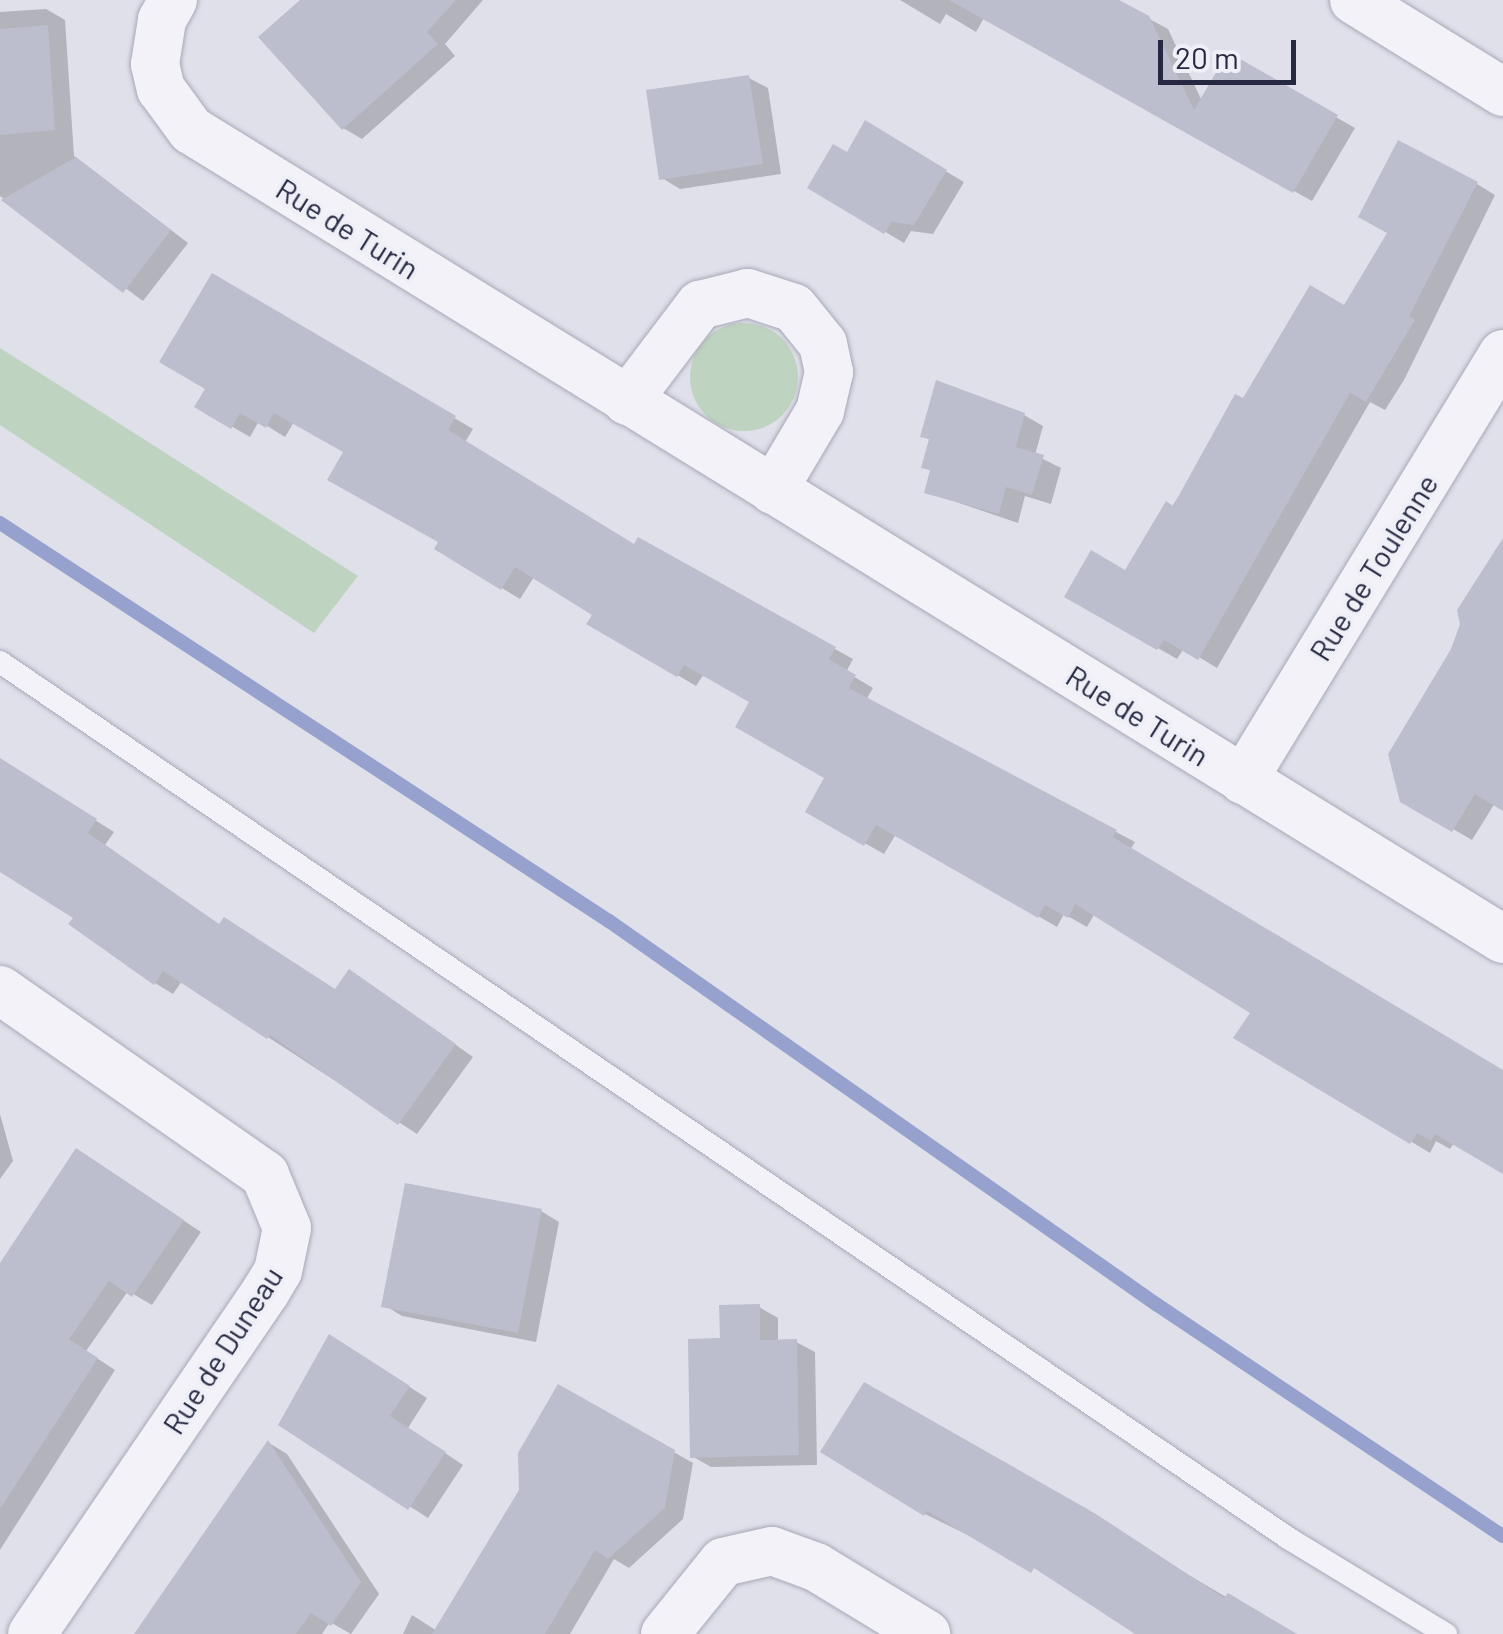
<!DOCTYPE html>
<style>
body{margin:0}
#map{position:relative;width:1503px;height:1634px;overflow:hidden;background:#dfe0ea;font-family:Barlow,sans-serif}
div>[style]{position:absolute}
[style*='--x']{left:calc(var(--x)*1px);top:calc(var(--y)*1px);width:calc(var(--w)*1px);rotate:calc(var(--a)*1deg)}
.green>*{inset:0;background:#bfd4c0}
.round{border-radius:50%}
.shadow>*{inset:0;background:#0003}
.stream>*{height:14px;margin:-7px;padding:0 7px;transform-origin:7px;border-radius:7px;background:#97a1cd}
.building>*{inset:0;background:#bcbdcd}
.roads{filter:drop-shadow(0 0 2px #a8a9b8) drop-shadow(0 0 2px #a8a9b8)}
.service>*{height:22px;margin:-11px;padding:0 11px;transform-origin:11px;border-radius:11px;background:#f2f2f8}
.minor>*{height:48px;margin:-24px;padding:0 24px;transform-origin:24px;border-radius:24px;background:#f2f2f8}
span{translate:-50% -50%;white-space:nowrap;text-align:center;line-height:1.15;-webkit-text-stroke:8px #eff0f7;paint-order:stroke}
.street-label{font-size:30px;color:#262842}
.scale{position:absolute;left:1158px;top:40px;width:138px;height:45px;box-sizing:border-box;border:5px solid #262842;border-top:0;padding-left:12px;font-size:30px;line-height:35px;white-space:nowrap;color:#262842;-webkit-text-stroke:8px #eff0f7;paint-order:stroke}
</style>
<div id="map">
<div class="green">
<div class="round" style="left:690px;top:323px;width:108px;height:108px"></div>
<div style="clip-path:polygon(0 348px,81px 399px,358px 576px,314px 633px,0 425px)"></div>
</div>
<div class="shadow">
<div style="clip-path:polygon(304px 0,483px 0,445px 44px,455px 56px,362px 139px,343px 128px)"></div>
<div style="clip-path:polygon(900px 0,1114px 0,1168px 29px,1202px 101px,1228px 55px,1355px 128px,1312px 201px,984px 18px,976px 32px,946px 14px,940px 24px)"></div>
<div style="clip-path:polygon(46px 9px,65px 20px,74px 156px,188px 243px,143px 301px,0 196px,0 12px)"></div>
<div style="clip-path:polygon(749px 78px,768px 88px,781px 174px,680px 189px,662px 178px)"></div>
<div style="clip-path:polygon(866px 124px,964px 182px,933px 234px,911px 231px,904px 243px,810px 187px,848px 155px)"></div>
<div style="clip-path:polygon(1477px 184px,1495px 195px,1404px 380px,1385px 410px,1370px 402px,1217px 668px,1184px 648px,1177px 659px,1068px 596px,1126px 574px,1244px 401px,1345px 308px,1390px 233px)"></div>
<div style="clip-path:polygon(213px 276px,473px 429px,465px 442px,635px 547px,639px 541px,853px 659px,846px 672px,873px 688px,866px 700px,1135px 842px,1130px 850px,1503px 1091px,1503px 1171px,1454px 1143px,1450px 1149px,1436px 1141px,1430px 1153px,1237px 1037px,1253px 1012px,1095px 913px,1087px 927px,1064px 914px,1057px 927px,896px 834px,884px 854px,808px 811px,827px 777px,752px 701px,704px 674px,696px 686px,590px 623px,595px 614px,534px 577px,520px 599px,502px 588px,346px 451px,294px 422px,285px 437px,259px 421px,250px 437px,197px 406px,208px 388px)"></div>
<div style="clip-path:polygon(1024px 415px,1043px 426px,1035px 455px,1061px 468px,1051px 504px,1025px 496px,1018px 523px,927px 492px,933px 472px,924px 467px,931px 441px,923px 435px)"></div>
<div style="clip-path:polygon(1503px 558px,1503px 808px,1495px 803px,1472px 840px,1403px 800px)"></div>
<div style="clip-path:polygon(28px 778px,114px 832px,105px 845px,221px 926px,336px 991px,368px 983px,473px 1057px,417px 1134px,182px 981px,173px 994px,155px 983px,76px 917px,0 869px,0 781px)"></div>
<div style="clip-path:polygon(0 1114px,13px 1161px,0 1179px)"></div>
<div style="clip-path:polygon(95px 1162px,201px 1232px,152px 1305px,128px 1291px,86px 1351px,115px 1370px,0 1550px,0 1267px)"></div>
<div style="clip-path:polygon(541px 1211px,559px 1222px,536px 1342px,402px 1316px,384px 1305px)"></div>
<div style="clip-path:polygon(759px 1307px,778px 1318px,778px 1342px,796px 1342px,815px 1352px,817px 1465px,711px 1467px,692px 1456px)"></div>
<div style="clip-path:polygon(348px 1348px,427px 1398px,408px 1428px,463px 1465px,428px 1518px,281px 1424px)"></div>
<div style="clip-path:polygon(865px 1385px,1289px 1634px,1140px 1634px,1053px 1577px,925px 1514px)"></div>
<div style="clip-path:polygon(559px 1387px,693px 1463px,683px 1519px,629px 1568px,614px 1559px,570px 1634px,403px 1634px,412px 1615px,437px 1631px,522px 1490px)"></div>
<div style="clip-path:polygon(269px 1443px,287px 1454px,379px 1594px,351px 1634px,330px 1622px,322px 1634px,138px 1634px)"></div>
</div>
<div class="stream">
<div style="--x:0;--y:523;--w:728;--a:33.17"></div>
<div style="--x:609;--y:921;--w:668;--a:35"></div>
<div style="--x:1156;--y:1304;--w:417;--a:33.8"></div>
</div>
<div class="building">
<div style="clip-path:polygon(300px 0,456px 0,427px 32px,438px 44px,342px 130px,258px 37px)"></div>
<div style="clip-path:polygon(949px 0,1119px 0,1149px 16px,1194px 110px,1228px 52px,1338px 115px,1293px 193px)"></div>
<div style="clip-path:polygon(48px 25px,55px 130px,0 135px,0 29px)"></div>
<div style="clip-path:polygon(749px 75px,763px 164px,659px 180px,646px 90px)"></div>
<div style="clip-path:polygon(865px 120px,947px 170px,914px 225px,892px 222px,884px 234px,807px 188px,833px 144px,847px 152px)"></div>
<div style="clip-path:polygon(1398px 140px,1478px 182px,1409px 316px,1415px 320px,1366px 402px,1350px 393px,1198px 660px,1164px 640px,1157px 650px,1064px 597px,1091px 550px,1125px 570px,1166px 501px,1173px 506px,1235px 394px,1243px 398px,1310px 285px,1344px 305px,1387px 233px,1358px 217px)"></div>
<div style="clip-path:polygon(76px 157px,171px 230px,123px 293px,1px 200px)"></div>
<div style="clip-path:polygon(212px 273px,456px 416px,448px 430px,634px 544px,638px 537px,836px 647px,829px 659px,856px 675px,849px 688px,1117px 830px,1113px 837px,1503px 1070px,1503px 1174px,1435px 1134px,1431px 1141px,1417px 1133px,1410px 1144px,1233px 1038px,1250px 1013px,1075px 904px,1068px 918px,1045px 905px,1038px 918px,876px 825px,864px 846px,805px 812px,824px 778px,735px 727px,749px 702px,684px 665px,677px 677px,586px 624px,592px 615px,515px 567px,501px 590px,434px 549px,438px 542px,327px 480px,343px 452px,274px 413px,266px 428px,240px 413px,231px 429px,194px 407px,205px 389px,159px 362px)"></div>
<div style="clip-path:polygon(936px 380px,1025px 413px,1016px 447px,1044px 455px,1032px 495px,1006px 487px,999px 514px,924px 493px,930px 470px,921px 468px,929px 439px,920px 437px)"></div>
<div style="clip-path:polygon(1503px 538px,1503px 811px,1475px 794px,1452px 832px,1400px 802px,1388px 754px,1451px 649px,1460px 624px,1457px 610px)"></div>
<div style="clip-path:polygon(0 758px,97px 819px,88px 833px,219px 924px,224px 917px,335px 989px,349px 969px,456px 1044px,398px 1125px,270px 1035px,267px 1039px,163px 971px,154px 985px,68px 924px,73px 918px,0 872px)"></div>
<div style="clip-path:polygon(76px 1148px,184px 1220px,132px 1297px,109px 1281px,69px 1339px,98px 1358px,0 1509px,0 1263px)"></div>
<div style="clip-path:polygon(405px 1183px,542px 1209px,518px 1333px,381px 1307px)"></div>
<div style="clip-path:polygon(760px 1304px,760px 1340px,797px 1339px,799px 1455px,690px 1458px,688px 1339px,720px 1338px,719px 1305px)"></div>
<div style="clip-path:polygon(329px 1334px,410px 1386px,390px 1416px,446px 1452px,408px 1510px,278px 1425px)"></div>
<div style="clip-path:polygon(864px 1382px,1096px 1514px,1224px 1598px,1228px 1593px,1297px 1634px,1135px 1634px,1034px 1568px,1031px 1573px,927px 1511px,924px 1516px,820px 1452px)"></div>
<div style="clip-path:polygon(558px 1384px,675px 1450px,665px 1508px,608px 1559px,595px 1550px,545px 1634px,432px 1634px,519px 1490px,518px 1453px)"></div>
<div style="clip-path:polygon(268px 1440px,361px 1582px,331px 1626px,311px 1613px,296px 1634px,134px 1634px)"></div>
</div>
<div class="roads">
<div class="service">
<div style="--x:0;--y:662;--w:1558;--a:34.22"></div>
<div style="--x:1288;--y:1538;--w:185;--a:31.3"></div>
</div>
<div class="minor">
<div style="--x:173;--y:0;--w:23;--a:119"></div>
<div style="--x:162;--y:20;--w:45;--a:99"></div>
<div style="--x:155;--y:64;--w:26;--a:77"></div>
<div style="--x:161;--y:89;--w:51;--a:53.8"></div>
<div style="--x:191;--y:130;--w:1541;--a:31.66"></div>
<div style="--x:1354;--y:0;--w:175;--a:31.7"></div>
<div style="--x:627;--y:401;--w:121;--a:-52.8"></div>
<div style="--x:700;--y:305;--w:49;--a:-14"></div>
<div style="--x:748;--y:293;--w:48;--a:18.1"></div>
<div style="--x:794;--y:308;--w:46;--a:51.1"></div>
<div style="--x:823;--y:344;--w:29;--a:78"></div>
<div style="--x:829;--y:372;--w:40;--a:103"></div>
<div style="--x:820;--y:411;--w:92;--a:120.7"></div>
<div style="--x:1243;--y:780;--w:499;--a:-58.6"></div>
<div style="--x:0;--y:990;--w:323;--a:34.9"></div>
<div style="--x:265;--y:1175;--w:57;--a:67.5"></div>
<div style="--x:287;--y:1228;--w:44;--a:101.8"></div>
<div style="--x:278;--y:1271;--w:23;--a:121"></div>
<div style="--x:266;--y:1291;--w:415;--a:124.3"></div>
<div style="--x:665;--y:1634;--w:92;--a:-51.1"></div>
<div style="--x:723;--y:1562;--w:50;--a:-12.7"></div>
<div style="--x:772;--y:1551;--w:47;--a:20"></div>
<div style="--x:816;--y:1567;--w:129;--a:31.3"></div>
</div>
</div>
<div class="street-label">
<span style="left:348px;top:228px;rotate:32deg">Rue de Turin</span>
<span style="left:1373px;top:567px;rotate:-58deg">Rue de Toulenne</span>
<span style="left:1138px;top:715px;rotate:32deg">Rue de Turin</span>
<span style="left:222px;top:1350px;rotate:-57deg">Rue de Duneau</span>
</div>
<div class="scale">20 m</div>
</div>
